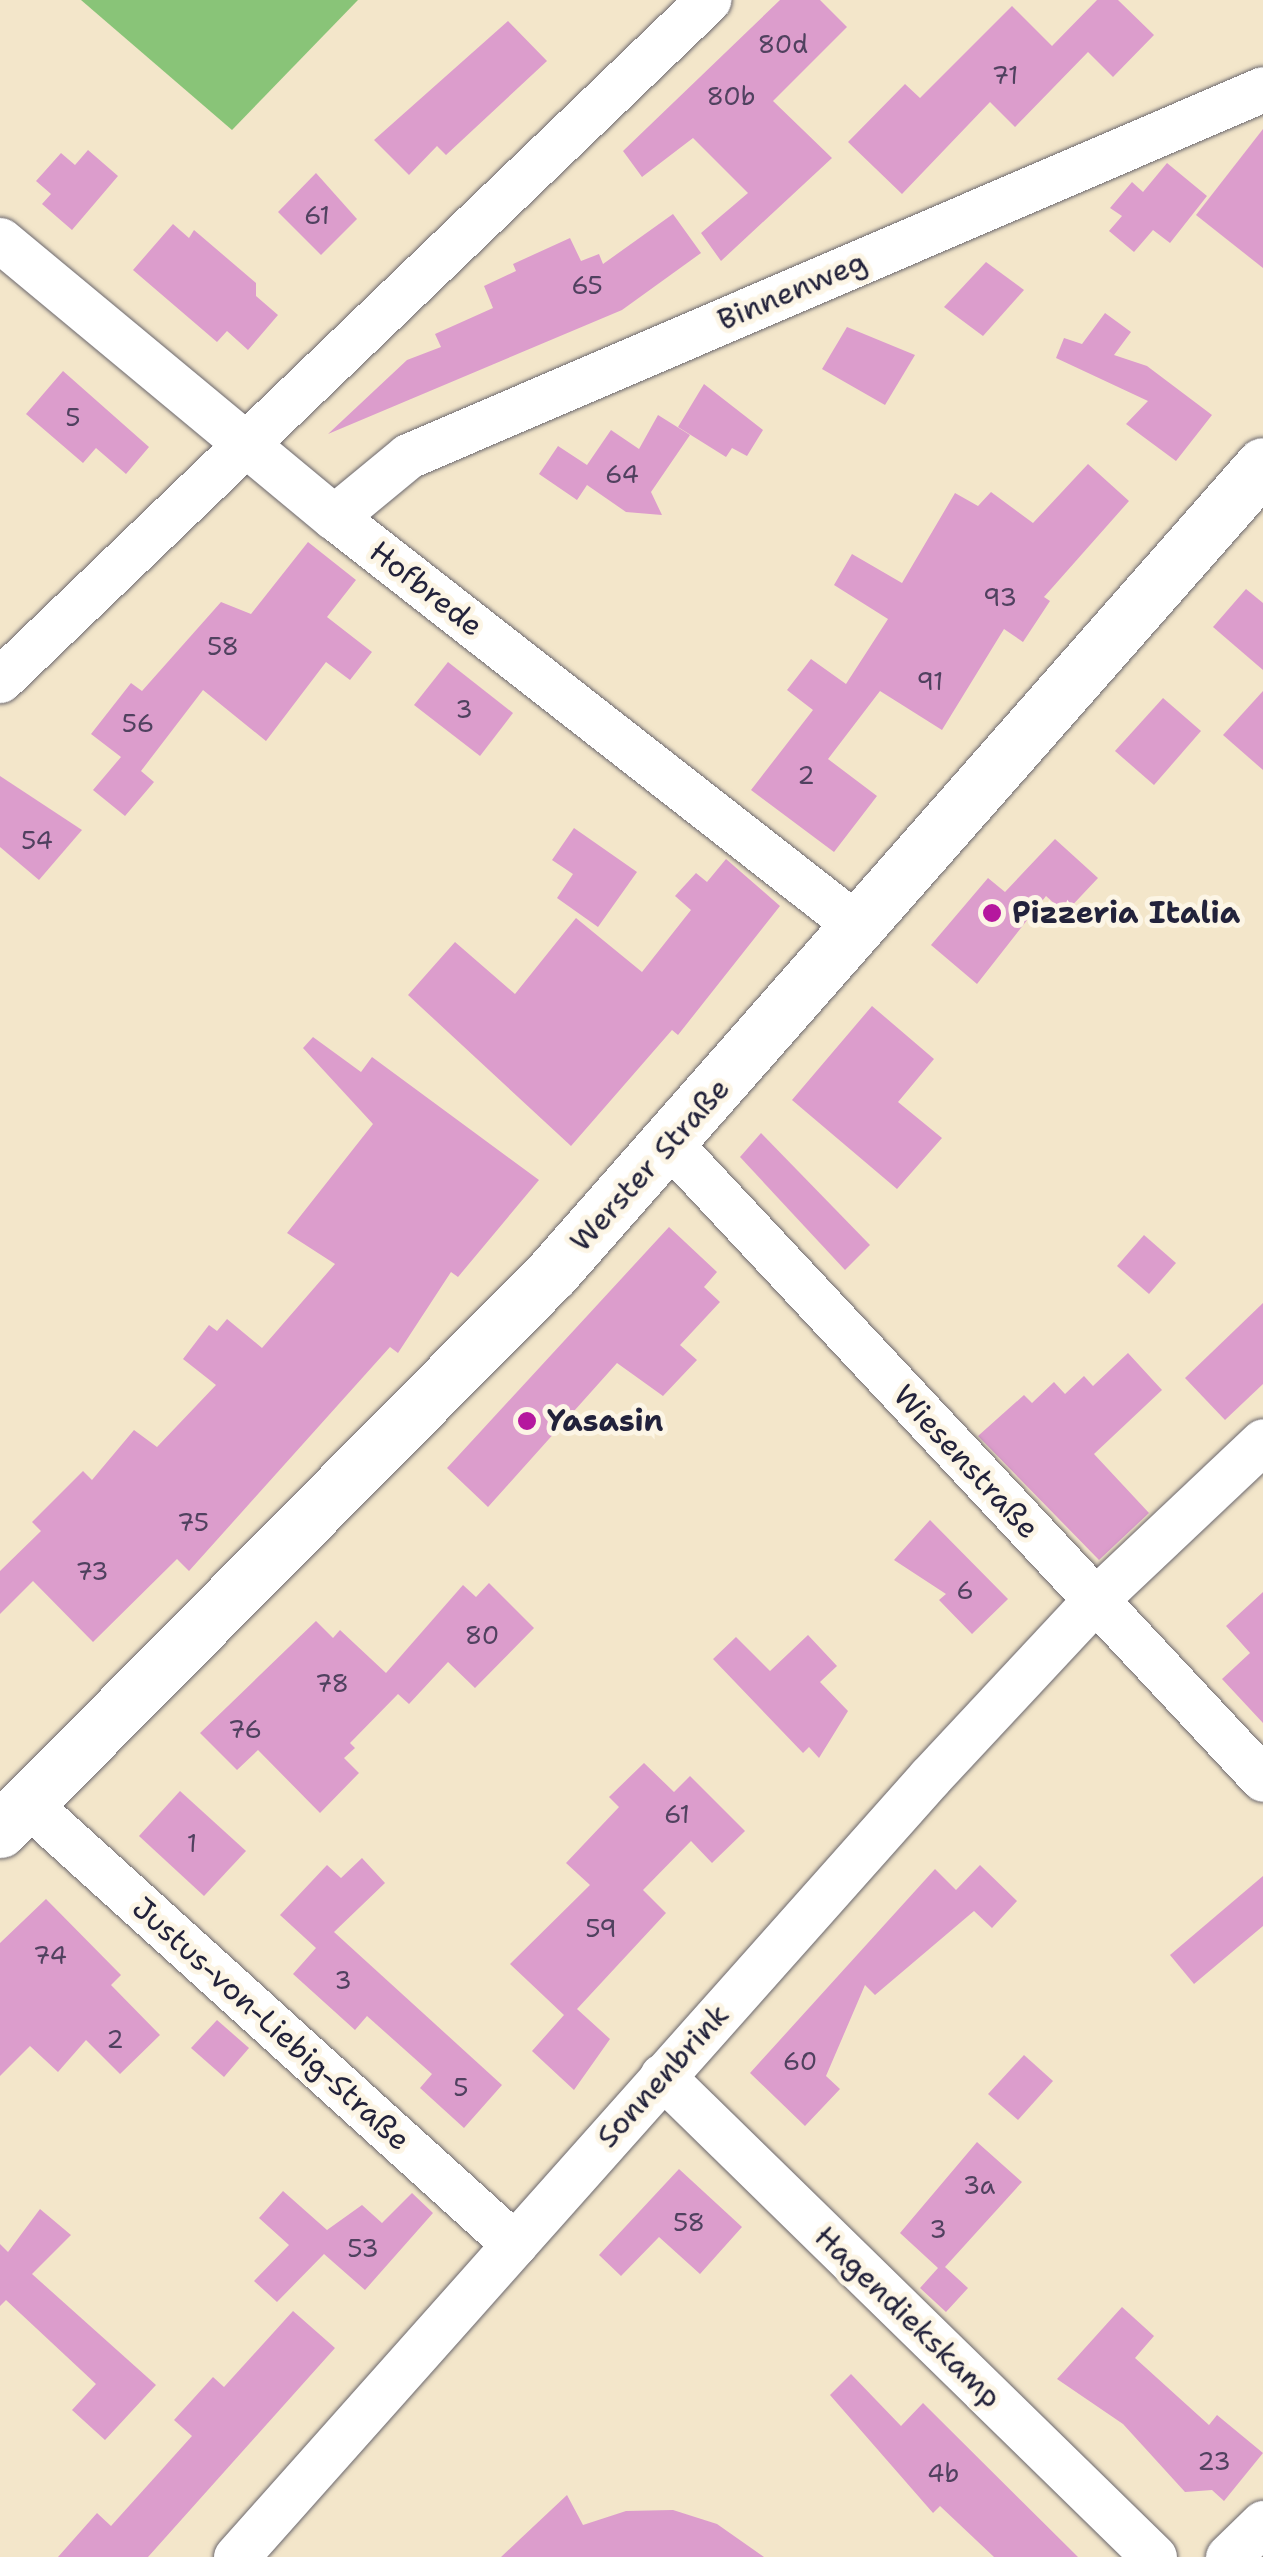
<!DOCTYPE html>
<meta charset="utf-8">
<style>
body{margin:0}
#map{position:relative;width:1263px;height:2557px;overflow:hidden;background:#f3e6ca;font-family:"Shantell Sans",sans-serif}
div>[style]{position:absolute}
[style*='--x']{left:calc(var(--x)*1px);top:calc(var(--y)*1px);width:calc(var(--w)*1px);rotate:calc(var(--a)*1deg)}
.green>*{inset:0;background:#89c478}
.building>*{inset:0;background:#dc9dcc}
.roads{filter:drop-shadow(0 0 2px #6b676d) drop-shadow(0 0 2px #6b676d)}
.street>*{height:45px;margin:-22.5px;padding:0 22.5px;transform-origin:22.5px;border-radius:22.5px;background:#fff}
.secondary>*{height:55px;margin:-27.5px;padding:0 27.5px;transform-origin:27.5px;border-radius:27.5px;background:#fff}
.dots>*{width:28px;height:28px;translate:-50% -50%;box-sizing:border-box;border:5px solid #fcf5e5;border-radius:50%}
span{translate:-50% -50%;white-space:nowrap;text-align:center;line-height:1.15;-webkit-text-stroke:10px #fcf5e5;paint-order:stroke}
.number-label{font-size:25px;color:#50415f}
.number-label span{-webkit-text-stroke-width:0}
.street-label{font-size:30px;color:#22223b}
.poi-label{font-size:30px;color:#22223b;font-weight:700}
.left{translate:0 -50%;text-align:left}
</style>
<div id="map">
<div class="green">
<div style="clip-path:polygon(81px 0,358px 0,232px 130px)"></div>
</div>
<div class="building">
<div style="clip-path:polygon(780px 0,820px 0,847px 27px,773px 101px,832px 158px,721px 261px,701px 233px,748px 193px,693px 138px,642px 177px,623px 151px)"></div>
<div style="clip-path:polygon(1097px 0,1118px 0,1154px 35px,1113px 77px,1088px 52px,1015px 127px,990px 102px,902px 194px,848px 142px,905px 84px,920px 98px,1012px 6px,1052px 46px)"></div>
<div style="clip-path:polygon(508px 21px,547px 61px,446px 155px,437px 146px,409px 175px,374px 140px)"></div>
<div style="clip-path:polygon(1263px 129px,1263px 268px,1196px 215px)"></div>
<div style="clip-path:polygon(88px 150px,118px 176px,72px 230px,42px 204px,51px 194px,36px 181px,61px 153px,75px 165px)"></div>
<div style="clip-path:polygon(1167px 163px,1207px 196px,1170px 243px,1153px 230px,1134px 252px,1109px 231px,1122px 216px,1110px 208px,1132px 182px,1143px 192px)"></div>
<div style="clip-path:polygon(316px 173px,357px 219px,321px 255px,278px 212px)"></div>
<div style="clip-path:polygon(673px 214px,701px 253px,622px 310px,328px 434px,407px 360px,441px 347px,435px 334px,493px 308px,484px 286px,516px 271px,513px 264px,570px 238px,581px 261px,599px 254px,603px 264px)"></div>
<div style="clip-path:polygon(173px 224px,189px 238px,194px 230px,256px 283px,256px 296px,278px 315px,248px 350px,227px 331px,217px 342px,133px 270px)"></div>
<div style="clip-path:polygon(986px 262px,1024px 290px,983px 336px,944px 307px)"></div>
<div style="clip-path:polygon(1105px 313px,1131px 332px,1114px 355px,1147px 366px,1212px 415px,1176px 461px,1126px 424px,1148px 401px,1056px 358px,1064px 338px,1082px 344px)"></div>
<div style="clip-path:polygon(847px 327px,915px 355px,885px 405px,822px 369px)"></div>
<div style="clip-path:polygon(63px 371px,149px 447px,126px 474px,96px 448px,83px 463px,26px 414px)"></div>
<div style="clip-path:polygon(704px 384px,763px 430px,747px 456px,732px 448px,726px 457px,678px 427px)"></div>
<div style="clip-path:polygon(658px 415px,690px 435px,651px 492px,662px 515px,626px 512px,587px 485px,577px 500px,539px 474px,558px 446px,587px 465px,611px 430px,639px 449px)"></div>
<div style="clip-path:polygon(1088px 464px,1129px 501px,1044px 597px,1050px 601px,1023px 642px,1004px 629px,942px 730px,880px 691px,828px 759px,877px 796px,834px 852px,751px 790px,813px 710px,787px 690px,811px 659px,846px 684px,888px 619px,834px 585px,852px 554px,902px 583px,955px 493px,978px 506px,991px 492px,1033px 523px)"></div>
<div style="clip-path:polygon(308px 542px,356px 580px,327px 617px,372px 652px,350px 680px,326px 662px,266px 741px,203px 690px,141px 771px,154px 782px,125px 816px,93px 790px,121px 757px,91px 734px,131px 683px,142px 691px,221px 602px,251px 614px)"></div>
<div style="clip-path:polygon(1246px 589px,1263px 603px,1263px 670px,1213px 627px)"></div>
<div style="clip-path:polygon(448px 662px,513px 713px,480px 756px,414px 705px)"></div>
<div style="clip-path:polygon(1263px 691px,1263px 770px,1223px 735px)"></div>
<div style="clip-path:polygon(1163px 698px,1201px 731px,1154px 785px,1115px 751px)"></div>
<div style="clip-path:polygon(0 776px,82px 830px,39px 880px,0 847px)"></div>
<div style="clip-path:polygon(574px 828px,637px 872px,598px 927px,557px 898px,573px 874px,552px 860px)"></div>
<div style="clip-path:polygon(1055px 839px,1098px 878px,1065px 913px,1046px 896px,977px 984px,931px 945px,988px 878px,1005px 892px)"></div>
<div style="clip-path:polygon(726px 859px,780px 906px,678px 1035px,672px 1030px,571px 1146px,408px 995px,455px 942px,515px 994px,576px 918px,642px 972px,691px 910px,675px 896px,696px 873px,707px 882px)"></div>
<div style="clip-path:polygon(872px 1006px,934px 1059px,898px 1102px,942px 1138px,897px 1189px,792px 1100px)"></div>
<div style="clip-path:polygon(313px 1037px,361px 1072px,372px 1057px,539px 1180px,458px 1277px,451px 1272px,398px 1353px,390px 1347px,189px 1571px,177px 1559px,93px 1642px,33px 1581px,0 1614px,0 1571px,41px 1531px,32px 1522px,83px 1471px,92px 1480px,134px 1430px,157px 1447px,216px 1385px,183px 1359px,209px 1325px,217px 1331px,227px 1319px,262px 1348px,335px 1264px,287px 1233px,373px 1124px,303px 1048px)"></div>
<div style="clip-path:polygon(761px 1133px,870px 1245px,845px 1270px,740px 1157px)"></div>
<div style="clip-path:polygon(669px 1227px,717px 1272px,704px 1287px,720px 1302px,680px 1345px,697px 1360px,663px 1396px,617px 1363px,488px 1507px,447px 1468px)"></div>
<div style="clip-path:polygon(1144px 1235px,1176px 1263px,1149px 1294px,1117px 1266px)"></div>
<div style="clip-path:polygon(1263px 1303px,1263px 1384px,1225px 1420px,1185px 1378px)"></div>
<div style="clip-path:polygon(1128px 1353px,1162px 1390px,1094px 1454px,1149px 1513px,1099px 1560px,978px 1436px,1024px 1395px,1032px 1403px,1054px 1382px,1065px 1394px,1084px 1376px,1093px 1386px)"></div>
<div style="clip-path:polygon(930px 1520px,1008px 1599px,972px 1634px,939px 1600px,946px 1594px,894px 1560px)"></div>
<div style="clip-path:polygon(489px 1583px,534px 1628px,475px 1688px,448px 1662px,409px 1704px,398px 1694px,350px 1743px,355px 1748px,344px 1758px,359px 1773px,320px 1813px,258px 1750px,237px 1770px,200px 1733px,316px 1621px,333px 1638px,340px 1630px,386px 1673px,463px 1585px,476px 1597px)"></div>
<div style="clip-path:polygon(1263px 1592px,1263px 1723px,1222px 1679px,1250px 1653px,1226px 1626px)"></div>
<div style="clip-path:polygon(808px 1635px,837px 1666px,820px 1682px,848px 1711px,819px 1758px,809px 1747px,803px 1753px,713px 1659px,736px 1637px,770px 1671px)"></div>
<div style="clip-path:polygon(644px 1763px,674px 1792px,690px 1776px,745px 1831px,712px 1863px,691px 1841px,643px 1890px,666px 1913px,577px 2009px,610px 2039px,574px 2090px,532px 2051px,564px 2015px,510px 1964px,590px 1885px,566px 1863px,619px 1807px,609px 1797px)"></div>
<div style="clip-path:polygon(180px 1791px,246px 1851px,204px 1896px,139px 1836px)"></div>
<div style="clip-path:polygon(362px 1858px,385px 1883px,334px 1932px,502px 2085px,464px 2128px,420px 2088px,432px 2074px,367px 2016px,355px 2030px,293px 1974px,316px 1948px,280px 1915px,327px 1865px,341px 1878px)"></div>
<div style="clip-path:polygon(980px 1865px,1017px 1901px,992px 1928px,974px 1911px,875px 1995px,865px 1985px,826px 2076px,840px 2089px,805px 2126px,750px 2073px,935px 1869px,956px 1890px)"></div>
<div style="clip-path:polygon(1263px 1876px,1263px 1926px,1194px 1984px,1170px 1955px)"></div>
<div style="clip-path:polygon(46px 1899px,121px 1975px,111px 1985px,160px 2035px,120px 2074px,86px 2040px,58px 2072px,30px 2046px,0 2076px,0 1943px)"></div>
<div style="clip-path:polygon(217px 2020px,249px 2048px,224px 2077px,191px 2048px)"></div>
<div style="clip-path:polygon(1024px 2055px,1053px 2081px,1018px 2120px,988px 2094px)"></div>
<div style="clip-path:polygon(977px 2142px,1022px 2182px,945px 2267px,968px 2288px,946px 2312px,920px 2288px,938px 2268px,900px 2233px)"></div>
<div style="clip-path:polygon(679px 2169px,742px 2227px,700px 2274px,659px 2237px,621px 2276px,599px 2255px)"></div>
<div style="clip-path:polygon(283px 2191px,327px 2230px,362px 2205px,382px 2223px,412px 2193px,433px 2213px,365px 2290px,324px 2254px,277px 2302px,254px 2281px,289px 2245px,259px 2218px)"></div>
<div style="clip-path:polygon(40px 2209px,71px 2235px,32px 2274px,156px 2385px,105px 2440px,72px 2410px,96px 2384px,6px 2300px,0 2306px,0 2244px,8px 2252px)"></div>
<div style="clip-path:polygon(1122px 2307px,1154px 2336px,1135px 2358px,1209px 2425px,1217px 2415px,1263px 2453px,1224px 2501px,1212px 2490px,1185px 2492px,1123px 2424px,1057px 2379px)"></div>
<div style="clip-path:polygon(293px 2311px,335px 2348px,148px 2557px,58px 2557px,97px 2513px,111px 2526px,192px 2436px,174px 2420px,213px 2377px,224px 2387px)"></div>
<div style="clip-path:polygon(851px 2374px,901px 2426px,923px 2403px,1078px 2557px,994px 2557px,940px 2506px,933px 2513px,830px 2395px)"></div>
<div style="clip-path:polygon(567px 2495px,583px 2525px,626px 2511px,673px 2510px,717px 2524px,764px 2557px,501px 2557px)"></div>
</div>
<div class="roads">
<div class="street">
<div style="--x:0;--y:240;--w:434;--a:39.7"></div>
<div style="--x:334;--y:517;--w:668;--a:38"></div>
<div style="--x:334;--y:517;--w:96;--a:-39.5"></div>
<div style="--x:408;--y:456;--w:930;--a:-23.23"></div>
<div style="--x:0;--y:680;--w:982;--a:-43.84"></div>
<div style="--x:671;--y:1145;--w:867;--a:46.96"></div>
<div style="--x:28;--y:1804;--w:656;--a:42.16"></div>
<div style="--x:662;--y:2076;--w:688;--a:44.35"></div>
<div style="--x:236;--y:2557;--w:1044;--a:-48.34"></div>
<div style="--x:930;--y:1777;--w:242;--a:-47"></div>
<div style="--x:1095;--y:1600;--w:231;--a:-43.4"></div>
<div style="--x:1228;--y:2557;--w:49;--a:-44.2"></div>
</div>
<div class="secondary">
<div style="--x:0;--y:1830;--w:784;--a:-45.26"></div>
<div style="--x:552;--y:1273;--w:1076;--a:-48.65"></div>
</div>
</div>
<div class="dots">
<div style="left:992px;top:913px;background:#b5179e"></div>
<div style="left:527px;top:1421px;background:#b5179e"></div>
</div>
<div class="number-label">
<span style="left:783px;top:44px">80d</span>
<span style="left:1005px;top:75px">71</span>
<span style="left:731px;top:96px">80b</span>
<span style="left:317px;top:215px">61</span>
<span style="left:587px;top:285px">65</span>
<span style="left:73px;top:417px">5</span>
<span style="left:622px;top:474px">64</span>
<span style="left:1000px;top:597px">93</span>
<span style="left:223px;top:646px">58</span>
<span style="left:930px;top:681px">91</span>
<span style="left:464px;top:709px">3</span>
<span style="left:138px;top:723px">56</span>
<span style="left:806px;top:775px">2</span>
<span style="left:37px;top:840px">54</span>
<span style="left:193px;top:1522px">75</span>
<span style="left:92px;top:1571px">73</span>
<span style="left:965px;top:1590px">6</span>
<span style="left:482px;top:1635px">80</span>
<span style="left:332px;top:1683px">78</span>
<span style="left:245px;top:1729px">76</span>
<span style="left:677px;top:1814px">61</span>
<span style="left:192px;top:1843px">1</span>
<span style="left:601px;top:1928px">59</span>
<span style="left:50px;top:1955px">74</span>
<span style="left:343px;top:1980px">3</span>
<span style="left:115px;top:2039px">2</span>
<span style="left:800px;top:2061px">60</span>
<span style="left:461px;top:2087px">5</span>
<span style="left:979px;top:2185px">3a</span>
<span style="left:689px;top:2222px">58</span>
<span style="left:938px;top:2229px">3</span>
<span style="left:363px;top:2248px">53</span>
<span style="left:1214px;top:2461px">23</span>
<span style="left:943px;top:2473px">4b</span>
</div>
<div class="street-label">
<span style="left:792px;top:291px;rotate:-23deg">Binnenweg</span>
<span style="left:426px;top:589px;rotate:38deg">Hofbrede</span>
<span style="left:650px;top:1165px;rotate:-48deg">Werster Straße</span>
<span style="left:966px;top:1462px;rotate:47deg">Wiesenstraße</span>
<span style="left:271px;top:2024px;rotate:42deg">Justus-von-Liebig-Straße</span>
<span style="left:663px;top:2076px;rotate:-48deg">Sonnenbrink</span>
<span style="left:908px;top:2317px;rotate:44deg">Hagendiekskamp</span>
</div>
<div class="poi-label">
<span class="left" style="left:1012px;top:913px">Pizzeria Italia</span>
<span class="left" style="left:547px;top:1421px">Yasasin</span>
</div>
</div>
